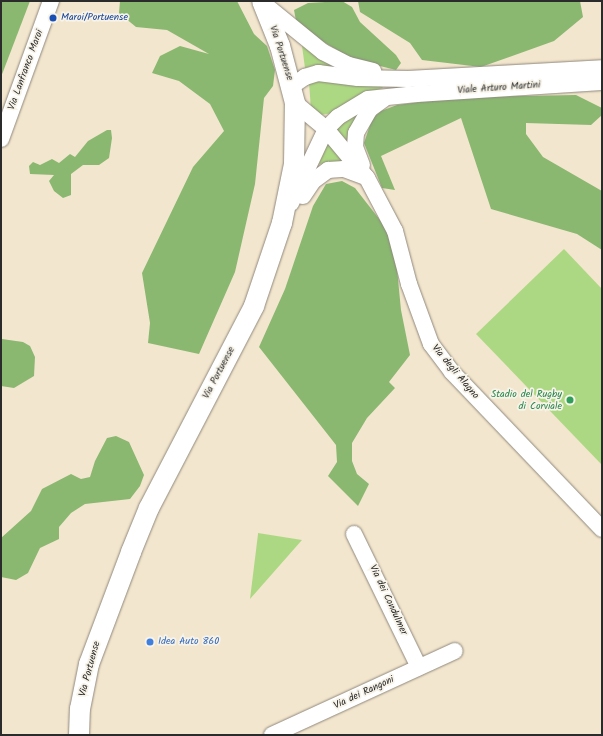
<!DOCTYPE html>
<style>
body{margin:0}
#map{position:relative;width:603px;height:736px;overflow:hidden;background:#f3e6ce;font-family:Kalam,sans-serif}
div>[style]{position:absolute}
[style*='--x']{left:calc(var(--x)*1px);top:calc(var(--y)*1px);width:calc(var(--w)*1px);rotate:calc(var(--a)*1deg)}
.green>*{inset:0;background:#add883}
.forest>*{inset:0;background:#8ab871}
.roads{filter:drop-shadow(0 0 1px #8f887c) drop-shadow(0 0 1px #8f887c)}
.minor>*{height:16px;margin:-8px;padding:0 8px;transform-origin:8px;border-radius:8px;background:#fff}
.major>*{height:20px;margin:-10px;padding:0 10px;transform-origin:10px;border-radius:10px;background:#fff}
.dots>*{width:11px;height:11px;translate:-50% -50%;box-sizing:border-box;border:2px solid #f7f3e8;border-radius:50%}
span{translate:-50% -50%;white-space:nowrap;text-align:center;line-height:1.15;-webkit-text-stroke:3.5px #f7f3e8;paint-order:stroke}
.transit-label{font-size:10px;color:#164399}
.left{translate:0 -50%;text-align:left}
.street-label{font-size:10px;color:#2b2b2b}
.leisure-label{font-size:10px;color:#27864d}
.right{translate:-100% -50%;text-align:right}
.shop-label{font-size:10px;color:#366cbe}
.frame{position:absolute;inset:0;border:2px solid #2b2b2b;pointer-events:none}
</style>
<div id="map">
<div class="green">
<div style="clip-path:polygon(302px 46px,335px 66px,335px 67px,315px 65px,305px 68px)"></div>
<div style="clip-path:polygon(313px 78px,382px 86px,383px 88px,369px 92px,333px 113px,320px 115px,311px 110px,309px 82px)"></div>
<div style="clip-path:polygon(360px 109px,351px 147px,335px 128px)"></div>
<div style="clip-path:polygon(328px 141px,348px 161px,319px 164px)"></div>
<div style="clip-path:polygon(564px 249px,602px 289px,602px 465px,476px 334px)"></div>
<div style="clip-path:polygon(258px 533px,302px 540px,250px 599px,258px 534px)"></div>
</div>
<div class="forest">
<div style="clip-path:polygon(1px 1px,30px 1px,1px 77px)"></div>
<div style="clip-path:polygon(120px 1px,237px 1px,254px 34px,267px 46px,275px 70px,273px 86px,264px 98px,255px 184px,235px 272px,199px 354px,148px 343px,150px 323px,142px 273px,193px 167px,224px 131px,210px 104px,179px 81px,152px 73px,160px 56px,180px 46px,209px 54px,167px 30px,136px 27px,119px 13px)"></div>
<div style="clip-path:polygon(342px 1px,352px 7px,360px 22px,396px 55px,401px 63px,396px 70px,352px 59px,297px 26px,294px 10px,308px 3px)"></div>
<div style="clip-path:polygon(358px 1px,580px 1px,583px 17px,554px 41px,481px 67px,422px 60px,410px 43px,360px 12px)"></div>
<div style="clip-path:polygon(576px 95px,602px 108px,602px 115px,591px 125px,526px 123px,526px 134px,543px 157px,602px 191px,602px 250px,577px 234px,491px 209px,461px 118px,381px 156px,395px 190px,382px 188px,364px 143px,372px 119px,381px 111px,397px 105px,459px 97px)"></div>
<div style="clip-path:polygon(107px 130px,111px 130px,112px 138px,109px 158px,99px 165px,83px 165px,71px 174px,71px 195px,63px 198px,54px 191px,49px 181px,54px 175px,30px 174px,29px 166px,33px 162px,40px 165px,52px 159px,59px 163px,70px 154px,75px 157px,88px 141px)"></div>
<div style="clip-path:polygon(342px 181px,355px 188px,394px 238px,401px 310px,410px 355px,389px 382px,395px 388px,367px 418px,352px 443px,352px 461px,357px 474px,369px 484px,358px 506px,328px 476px,337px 462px,336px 445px,259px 347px,285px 289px,313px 206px,326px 184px)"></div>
<div style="clip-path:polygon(2px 339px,23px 342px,30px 346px,35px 357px,34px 376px,14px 388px,1px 386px)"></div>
<div style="clip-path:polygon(116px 436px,129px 442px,144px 475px,140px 486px,130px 499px,85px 504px,71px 513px,59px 527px,59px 539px,40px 548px,28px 573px,16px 580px,1px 577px,1px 538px,31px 511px,42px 489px,71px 474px,81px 479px,90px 477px,95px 461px,107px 438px)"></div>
</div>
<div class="roads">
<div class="minor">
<div style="--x:264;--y:4;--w:76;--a:39.1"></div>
<div style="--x:323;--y:52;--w:29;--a:27"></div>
<div style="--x:349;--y:65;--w:25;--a:14"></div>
<div style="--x:292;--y:86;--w:16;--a:-35"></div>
<div style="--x:305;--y:77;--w:14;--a:-17"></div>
<div style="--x:318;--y:73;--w:40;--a:7.1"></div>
<div style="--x:358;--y:78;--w:50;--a:1.1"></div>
<div style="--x:408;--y:79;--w:194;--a:-3.2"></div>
<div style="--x:295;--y:103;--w:40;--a:40"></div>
<div style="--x:326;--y:129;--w:64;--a:50.1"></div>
<div style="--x:367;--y:178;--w:60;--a:62.2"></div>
<div style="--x:395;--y:231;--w:55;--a:75.2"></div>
<div style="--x:409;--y:284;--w:64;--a:69.9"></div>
<div style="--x:431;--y:344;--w:35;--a:53"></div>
<div style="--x:452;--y:372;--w:217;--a:46.3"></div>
<div style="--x:1;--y:139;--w:147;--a:-70.1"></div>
<div style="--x:362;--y:165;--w:19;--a:-111"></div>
<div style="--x:355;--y:147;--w:14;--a:-86"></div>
<div style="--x:356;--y:133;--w:28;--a:-60"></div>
<div style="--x:370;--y:109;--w:17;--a:-36"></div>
<div style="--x:303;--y:196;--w:18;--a:-56"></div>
<div style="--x:313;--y:181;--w:19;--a:-36"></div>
<div style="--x:328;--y:170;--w:16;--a:-4"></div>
<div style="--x:344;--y:169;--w:23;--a:20"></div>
<div style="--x:291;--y:203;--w:82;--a:-64.7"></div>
<div style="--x:326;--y:129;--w:17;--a:-45"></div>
<div style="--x:338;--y:117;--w:35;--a:-31"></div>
<div style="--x:368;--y:99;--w:49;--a:-5.8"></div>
<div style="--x:417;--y:94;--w:185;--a:-3.7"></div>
<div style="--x:354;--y:534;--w:148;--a:64"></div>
<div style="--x:272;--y:735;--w:201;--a:-24.7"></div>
</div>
<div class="major">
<div style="--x:79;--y:735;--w:26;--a:-88"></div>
<div style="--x:80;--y:709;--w:46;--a:-78.7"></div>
<div style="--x:89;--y:664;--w:120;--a:-69.4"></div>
<div style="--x:131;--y:552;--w:48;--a:-67.8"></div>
<div style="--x:149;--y:508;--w:228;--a:-62.5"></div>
<div style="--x:254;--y:306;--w:88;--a:-71.4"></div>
<div style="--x:282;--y:223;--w:60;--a:-78.5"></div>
<div style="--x:294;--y:164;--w:61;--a:-89.1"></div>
<div style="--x:295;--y:103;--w:59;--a:-104.7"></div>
<div style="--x:280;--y:46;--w:48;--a:-111.8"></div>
</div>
</div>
<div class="dots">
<div style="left:53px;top:18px;background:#1a4fb4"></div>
<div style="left:570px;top:400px;background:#2e9e5b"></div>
<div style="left:150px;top:642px;background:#3f7fe0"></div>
</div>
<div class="transit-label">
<span class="left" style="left:61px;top:18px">Maroi/Portuense</span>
</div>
<div class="street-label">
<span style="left:281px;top:53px;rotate:72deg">Via Portuense</span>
<span style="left:26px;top:70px;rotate:-70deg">Via Lanfranco Maroi</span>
<span style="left:499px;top:88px;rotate:-4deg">Viale Arturo Martini</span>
<span style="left:455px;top:372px;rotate:50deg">Via degli Alagno</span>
<span style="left:219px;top:373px;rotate:-62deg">Via Portuense</span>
<span style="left:388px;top:600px;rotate:65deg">Via dei Condulmer</span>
<span style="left:90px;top:669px;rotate:-75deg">Via Portuense</span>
<span style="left:364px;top:693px;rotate:-25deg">Via dei Rangoni</span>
</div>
<div class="leisure-label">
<span class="right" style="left:562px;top:400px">Stadio del Rugby<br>di Corviale</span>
</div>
<div class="shop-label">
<span class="left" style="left:158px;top:642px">Idea Auto 860</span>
</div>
<div class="frame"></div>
</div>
